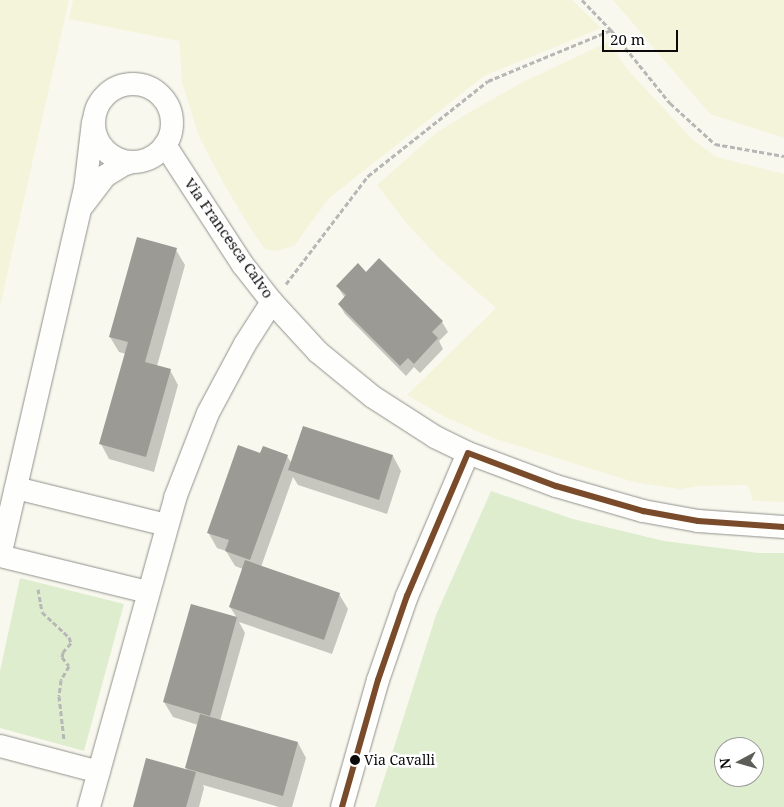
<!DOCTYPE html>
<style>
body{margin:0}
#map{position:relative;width:784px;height:807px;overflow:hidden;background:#f8f8ee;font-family:"Noto Serif",serif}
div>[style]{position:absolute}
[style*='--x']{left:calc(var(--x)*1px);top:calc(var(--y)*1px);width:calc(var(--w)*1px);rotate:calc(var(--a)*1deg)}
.farmland>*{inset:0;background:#f4f4db}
.green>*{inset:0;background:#dfedcf}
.shadow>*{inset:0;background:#0003}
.building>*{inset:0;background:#9b9a94}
.path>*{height:3px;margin-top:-1.5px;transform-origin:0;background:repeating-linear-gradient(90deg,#b7b7b5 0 5px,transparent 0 7.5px)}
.roads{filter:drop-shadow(0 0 1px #91918d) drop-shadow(0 0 1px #91918d)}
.minor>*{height:22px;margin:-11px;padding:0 11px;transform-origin:11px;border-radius:11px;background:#fefefc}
.minor>.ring{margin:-11px;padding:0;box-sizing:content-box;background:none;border:22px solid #fefefc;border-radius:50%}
.bus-1>*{height:6px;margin:-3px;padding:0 3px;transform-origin:3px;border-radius:3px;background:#7a4b2a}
.dots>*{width:14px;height:14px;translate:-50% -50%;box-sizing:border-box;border:2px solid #fff;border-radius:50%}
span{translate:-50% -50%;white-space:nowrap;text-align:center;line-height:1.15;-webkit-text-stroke:5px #fff;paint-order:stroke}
.bus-label{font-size:14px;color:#0a0a0a}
.left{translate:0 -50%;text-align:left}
.street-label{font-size:15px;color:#0a0a0a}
.north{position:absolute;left:714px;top:737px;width:50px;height:50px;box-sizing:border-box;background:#fff;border:1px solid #9d9d9d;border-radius:50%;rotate:264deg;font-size:14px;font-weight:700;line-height:20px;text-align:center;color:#0a0a0a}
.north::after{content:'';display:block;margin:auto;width:18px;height:22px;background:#5d5d5a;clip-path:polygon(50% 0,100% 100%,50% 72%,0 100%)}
.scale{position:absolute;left:602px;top:30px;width:76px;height:22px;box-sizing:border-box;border:2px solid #0a0a0a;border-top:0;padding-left:6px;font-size:15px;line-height:18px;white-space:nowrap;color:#0a0a0a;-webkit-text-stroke:4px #fff;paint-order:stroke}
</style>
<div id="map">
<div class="farmland">
<div style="clip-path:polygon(0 0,69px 0,0 306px)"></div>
<div style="clip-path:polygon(73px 0,572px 0,601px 28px,484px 76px,329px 198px,294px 246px,275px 251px,265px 249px,252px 231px,225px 186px,199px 137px,182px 82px,179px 41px,69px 19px)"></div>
<div style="clip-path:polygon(613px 0,784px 0,784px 138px,710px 114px)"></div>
<div style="clip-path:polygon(608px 42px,627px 69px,692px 139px,716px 157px,784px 174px,784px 502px,753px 501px,748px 485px,700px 486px,680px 489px,638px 483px,611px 475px,493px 438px,445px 417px,407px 395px,496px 308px,440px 259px,407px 224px,377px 185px,437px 132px,477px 108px,523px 82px)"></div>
</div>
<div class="green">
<div style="clip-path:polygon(evenodd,491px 491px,573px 519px,664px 541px,759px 553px,784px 553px,784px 807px,375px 807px,436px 615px,491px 491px,724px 747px,754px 747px,754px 777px,724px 777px,724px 747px)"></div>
<div style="clip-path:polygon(20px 578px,124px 604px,84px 751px,0 728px,0 671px)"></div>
</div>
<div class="shadow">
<div style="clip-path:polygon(176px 250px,185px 265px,157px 366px,170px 370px,178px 385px,154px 472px,109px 459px,101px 444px,126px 354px,119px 352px,110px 337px)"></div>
<div style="clip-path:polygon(366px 274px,442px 322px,448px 332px,439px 341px,443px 349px,420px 373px,414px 367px,406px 376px,345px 314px,339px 304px,345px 298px,337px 286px)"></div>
<div style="clip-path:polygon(261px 455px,287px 456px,292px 464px,393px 456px,401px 471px,387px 514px,298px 485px,293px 477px,261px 567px,339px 594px,348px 609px,332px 654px,239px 622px,245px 633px,220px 721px,298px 743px,306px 758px,292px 807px,279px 807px,203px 785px,204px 788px,199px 807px,134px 807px,188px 771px,186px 768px,198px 725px,173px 717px,164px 702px,191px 605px,237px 618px,230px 607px,243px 569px,235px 566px,226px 551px,217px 548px,208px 532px)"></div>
</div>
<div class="building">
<div style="clip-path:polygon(137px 237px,177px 248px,145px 362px,171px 369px,146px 457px,99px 444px,128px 342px,109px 337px)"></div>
<div style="clip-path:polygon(379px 258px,443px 321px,432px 332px,438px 338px,414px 364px,408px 358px,400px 366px,338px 304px,346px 295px,336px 286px,358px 263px,366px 272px)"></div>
<div style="clip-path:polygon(303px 426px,393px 455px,379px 500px,288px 470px)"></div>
<div style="clip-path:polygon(238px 445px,260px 453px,263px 446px,288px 455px,250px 560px,225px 551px,229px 540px,207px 533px)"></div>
<div style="clip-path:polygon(245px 560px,340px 593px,324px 640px,229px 607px)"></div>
<div style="clip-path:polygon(191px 604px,237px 617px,210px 716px,163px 702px)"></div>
<div style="clip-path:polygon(200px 714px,298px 742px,283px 796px,185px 768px)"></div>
<div style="clip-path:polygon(146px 758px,196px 772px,186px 807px,133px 807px)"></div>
</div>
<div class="path">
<div style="--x:582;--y:0;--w:42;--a:46"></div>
<div style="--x:611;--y:30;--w:94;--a:51.1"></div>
<div style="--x:670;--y:103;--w:61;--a:42.3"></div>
<div style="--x:715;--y:144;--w:70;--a:9.9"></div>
<div style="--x:286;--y:284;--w:136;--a:-52.8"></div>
<div style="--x:368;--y:176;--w:153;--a:-38.4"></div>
<div style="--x:488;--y:81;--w:133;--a:-22.5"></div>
<div style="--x:38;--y:589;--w:23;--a:80"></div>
<div style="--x:42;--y:612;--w:37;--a:43"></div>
<div style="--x:69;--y:637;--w:6;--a:72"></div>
<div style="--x:71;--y:643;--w:12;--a:132"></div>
<div style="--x:63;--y:652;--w:5;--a:101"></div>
<div style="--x:62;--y:657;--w:11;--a:52"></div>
<div style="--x:69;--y:666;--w:16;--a:120"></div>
<div style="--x:61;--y:680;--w:16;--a:97"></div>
<div style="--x:59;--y:696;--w:44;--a:83.5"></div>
</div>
<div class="roads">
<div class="minor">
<div class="ring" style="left:94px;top:84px;width:56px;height:56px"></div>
<div style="--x:165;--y:145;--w:143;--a:57"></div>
<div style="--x:243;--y:265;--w:47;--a:51.9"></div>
<div style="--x:272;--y:302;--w:68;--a:47.4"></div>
<div style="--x:318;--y:352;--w:71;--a:39.3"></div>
<div style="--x:373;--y:397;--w:74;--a:32.8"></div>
<div style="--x:435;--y:437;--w:37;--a:26"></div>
<div style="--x:468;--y:453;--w:94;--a:20.6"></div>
<div style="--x:556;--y:486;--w:91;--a:16"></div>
<div style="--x:643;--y:511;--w:56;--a:10.3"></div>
<div style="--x:698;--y:521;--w:86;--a:4"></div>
<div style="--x:84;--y:204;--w:35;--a:-53"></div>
<div style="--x:105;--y:176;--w:23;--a:-31"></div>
<div style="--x:125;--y:164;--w:8;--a:-14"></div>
<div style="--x:16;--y:488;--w:155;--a:13.8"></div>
<div style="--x:0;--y:556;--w:377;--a:-77"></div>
<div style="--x:85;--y:189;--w:67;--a:-83.2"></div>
<div style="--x:0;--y:556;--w:152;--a:13.7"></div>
<div style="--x:0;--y:746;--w:102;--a:14.7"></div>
<div style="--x:89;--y:807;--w:321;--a:-74.4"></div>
<div style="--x:175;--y:498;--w:91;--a:-68.8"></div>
<div style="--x:208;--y:413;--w:78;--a:-61.8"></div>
<div style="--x:245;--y:344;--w:50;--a:-57.3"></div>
<div style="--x:342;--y:807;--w:132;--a:-74.2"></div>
<div style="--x:378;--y:680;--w:89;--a:-71"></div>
<div style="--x:407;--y:596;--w:155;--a:-66.9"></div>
</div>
</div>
<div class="bus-1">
<div style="--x:342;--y:807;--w:132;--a:-74.2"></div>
<div style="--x:378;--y:680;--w:89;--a:-71"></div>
<div style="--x:407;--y:596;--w:155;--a:-66.9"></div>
<div style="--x:468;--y:453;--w:94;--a:20.6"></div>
<div style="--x:556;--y:486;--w:91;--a:16"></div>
<div style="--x:643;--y:511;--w:56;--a:10.3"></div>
<div style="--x:698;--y:521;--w:86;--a:4"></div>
</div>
<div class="dots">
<div style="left:355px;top:760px;background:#0a0a0a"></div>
</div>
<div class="bus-label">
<span class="left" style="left:364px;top:760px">Via Cavalli</span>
</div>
<div class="street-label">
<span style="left:229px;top:238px;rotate:55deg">Via Francesca Calvo</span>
</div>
<div class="north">N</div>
<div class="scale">20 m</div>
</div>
